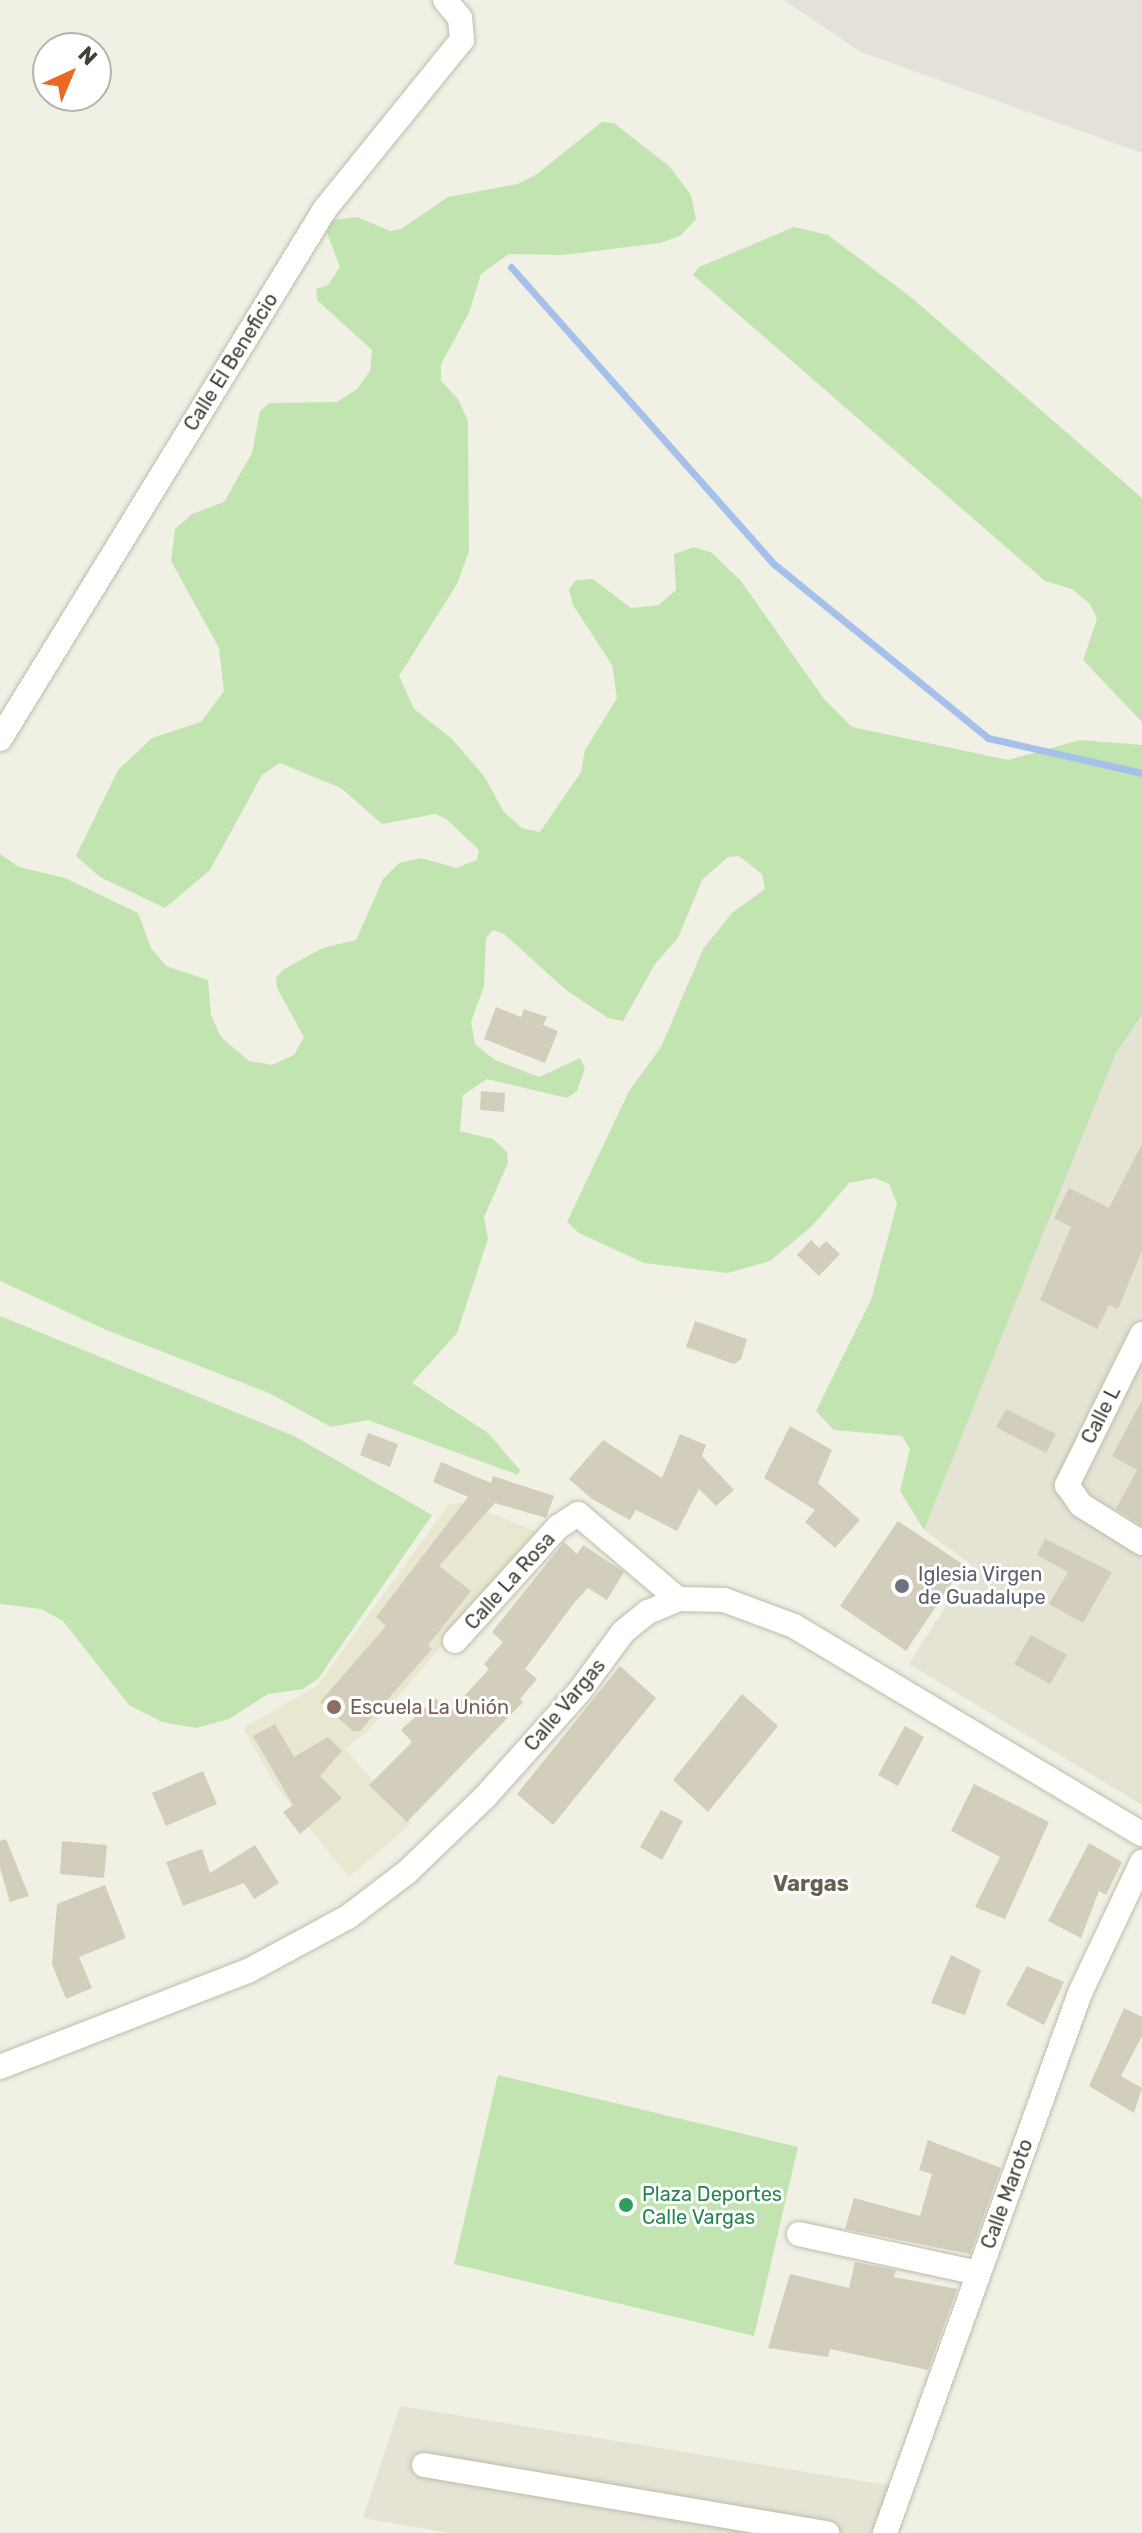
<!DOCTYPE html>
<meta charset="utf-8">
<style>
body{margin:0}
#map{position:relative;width:1142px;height:2533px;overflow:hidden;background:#f1f0e5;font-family:Rubik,sans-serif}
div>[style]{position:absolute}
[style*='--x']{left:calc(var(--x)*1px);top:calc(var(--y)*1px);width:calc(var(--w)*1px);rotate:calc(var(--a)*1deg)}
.residential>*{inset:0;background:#e5e3d4}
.industrial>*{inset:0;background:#e4e1da}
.education>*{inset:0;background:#eae7d0}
.green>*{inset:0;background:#c2e4b0}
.stream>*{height:7px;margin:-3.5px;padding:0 3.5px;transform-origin:3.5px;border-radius:3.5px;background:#a5c1eb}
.building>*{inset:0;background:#d2cebb}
.roads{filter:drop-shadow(0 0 2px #bfbcab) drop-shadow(0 0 2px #bfbcab)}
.minor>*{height:24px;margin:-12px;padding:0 12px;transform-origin:12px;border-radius:12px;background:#fff}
.dots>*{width:22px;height:22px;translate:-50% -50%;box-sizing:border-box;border:4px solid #fff;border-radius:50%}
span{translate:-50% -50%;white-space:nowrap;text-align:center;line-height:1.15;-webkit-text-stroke:6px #fff;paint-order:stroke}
.street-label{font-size:20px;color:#434135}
.worship-label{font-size:20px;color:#5b616d}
.left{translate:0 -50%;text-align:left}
.education-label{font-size:20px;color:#785e54}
.leisure-label{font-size:20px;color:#27864d}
.neighbourhood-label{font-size:22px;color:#66604d;font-weight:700}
.north{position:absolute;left:32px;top:32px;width:80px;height:80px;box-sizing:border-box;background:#fff;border:2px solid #b4b3ae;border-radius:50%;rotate:44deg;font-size:22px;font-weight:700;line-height:32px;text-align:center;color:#434135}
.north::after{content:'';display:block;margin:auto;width:28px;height:36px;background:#ec6721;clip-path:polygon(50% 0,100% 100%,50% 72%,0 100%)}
</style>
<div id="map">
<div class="residential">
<div style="clip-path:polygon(1142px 1015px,1142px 1805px,909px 1664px,972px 1565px,924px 1530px,1116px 1053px)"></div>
<div style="clip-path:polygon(400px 2406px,893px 2486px,876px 2533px,450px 2533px,363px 2518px)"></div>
</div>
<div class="industrial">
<div style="clip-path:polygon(784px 0,1142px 0,1142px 153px,861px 52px)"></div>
</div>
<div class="education">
<div style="clip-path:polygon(466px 1503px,540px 1533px,369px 1730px,345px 1749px,412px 1823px,349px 1877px,275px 1785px,243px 1728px,317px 1686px,449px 1504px)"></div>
</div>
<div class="green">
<div style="clip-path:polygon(602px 122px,614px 123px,669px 166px,691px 195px,696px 219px,680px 236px,660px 243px,563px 255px,509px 254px,481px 274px,469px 313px,441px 364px,441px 381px,458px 399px,468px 421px,469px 551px,457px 584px,399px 676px,414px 709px,452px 739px,484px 776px,504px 812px,522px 828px,540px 832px,581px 772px,585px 750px,617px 698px,612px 665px,573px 605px,569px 589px,576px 580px,593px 579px,631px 608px,659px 605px,676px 590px,674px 554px,694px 547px,712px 553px,741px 581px,824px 699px,852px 727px,1008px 760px,1080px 740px,1142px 745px,1142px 1015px,1116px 1053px,924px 1530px,900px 1491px,910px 1449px,902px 1436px,834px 1430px,816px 1411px,871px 1300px,897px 1204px,889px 1184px,875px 1178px,849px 1183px,812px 1226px,770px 1261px,728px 1273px,644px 1263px,579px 1233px,567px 1222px,629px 1091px,661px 1047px,703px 949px,732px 913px,765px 889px,762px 874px,739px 856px,728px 857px,702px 880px,678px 938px,655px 964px,623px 1021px,608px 1018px,566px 990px,504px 934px,493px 930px,486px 938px,484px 986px,471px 1022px,475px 1044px,495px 1060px,539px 1077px,580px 1058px,585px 1068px,577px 1091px,567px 1098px,487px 1079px,463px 1095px,460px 1131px,493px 1139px,507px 1152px,508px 1163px,484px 1217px,488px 1239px,457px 1333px,412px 1383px,488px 1433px,520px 1470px,518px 1475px,368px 1420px,331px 1427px,269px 1393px,104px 1329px,0 1281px,0 854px,19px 867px,65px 878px,138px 913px,151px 948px,166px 966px,208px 980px,211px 1015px,221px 1037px,249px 1061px,272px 1065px,294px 1055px,304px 1037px,277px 988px,276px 978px,284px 969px,323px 948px,356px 940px,383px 879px,399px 863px,421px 858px,456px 868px,477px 860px,479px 850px,445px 818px,435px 814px,382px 824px,341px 788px,280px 763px,262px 775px,210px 870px,165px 908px,100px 877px,76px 856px,118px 770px,152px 738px,201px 722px,224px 691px,219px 648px,171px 561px,175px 529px,192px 514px,224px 502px,252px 453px,260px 411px,269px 403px,337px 402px,357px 389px,370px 371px,372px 350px,317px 300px,316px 289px,328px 285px,340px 267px,325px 228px,334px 220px,357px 217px,390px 231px,401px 229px,448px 197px,518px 184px,537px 174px)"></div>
<div style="clip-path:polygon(794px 227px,828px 235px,912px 298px,1142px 498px,1142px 722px,1083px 660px,1097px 619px,1090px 604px,1072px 589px,1045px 581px,693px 275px,699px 267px)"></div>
<div style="clip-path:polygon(0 1316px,294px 1436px,432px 1515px,318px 1679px,303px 1689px,268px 1694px,229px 1719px,196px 1728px,162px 1722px,129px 1705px,63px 1621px,41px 1609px,0 1604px)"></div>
<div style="clip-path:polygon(498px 2075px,798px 2147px,754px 2336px,454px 2264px)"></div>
</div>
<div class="stream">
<div style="--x:511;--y:267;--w:397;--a:48.5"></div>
<div style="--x:774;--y:564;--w:276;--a:39.1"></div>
<div style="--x:988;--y:738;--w:158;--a:12.8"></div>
</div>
<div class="building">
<div style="clip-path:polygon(496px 1007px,521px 1017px,524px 1009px,547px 1017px,543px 1025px,558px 1031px,545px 1063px,484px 1039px)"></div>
<div style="clip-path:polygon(481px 1091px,505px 1093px,504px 1112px,480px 1110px)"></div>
<div style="clip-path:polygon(1142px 1144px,1142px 1251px,1118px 1309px,1109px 1305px,1097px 1329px,1040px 1300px,1071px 1227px,1054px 1218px,1069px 1188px,1109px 1208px)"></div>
<div style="clip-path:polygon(811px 1240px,819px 1248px,826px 1241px,840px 1254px,819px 1276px,797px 1255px)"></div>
<div style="clip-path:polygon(695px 1321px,747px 1339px,741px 1359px,734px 1364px,686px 1347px)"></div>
<div style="clip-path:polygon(1142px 1400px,1142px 1525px,1116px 1509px,1137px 1470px,1112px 1456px)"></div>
<div style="clip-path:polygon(1006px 1409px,1056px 1434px,1046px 1453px,996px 1427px)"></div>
<div style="clip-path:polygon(790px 1426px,832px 1450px,818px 1483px,860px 1520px,835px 1548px,805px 1522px,815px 1510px,764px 1478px)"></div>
<div style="clip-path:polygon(368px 1433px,398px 1444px,390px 1467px,360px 1455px)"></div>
<div style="clip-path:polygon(680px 1434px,706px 1445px,702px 1456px,734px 1490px,716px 1506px,699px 1489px,677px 1531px,636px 1510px,630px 1520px,592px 1499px,569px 1479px,603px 1440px,662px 1478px)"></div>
<div style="clip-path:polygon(441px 1462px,491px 1483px,493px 1476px,554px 1496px,546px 1518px,495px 1503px,439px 1566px,471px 1591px,428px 1645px,432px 1649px,360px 1731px,353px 1731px,320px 1702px,386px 1626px,376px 1617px,468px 1497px,433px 1482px)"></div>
<div style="clip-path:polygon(898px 1521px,964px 1565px,906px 1651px,840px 1606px)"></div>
<div style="clip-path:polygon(1045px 1539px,1112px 1572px,1083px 1623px,1049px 1604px,1068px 1572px,1037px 1555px)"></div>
<div style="clip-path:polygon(564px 1542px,577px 1554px,583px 1545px,624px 1572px,607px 1600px,588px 1588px,574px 1603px,525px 1669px,537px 1679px,520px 1699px,523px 1702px,407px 1822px,369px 1785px,412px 1742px,401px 1730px,435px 1698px,450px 1712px,489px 1669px,484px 1664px,503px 1642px,492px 1632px)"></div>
<div style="clip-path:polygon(1031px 1635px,1067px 1655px,1050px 1684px,1014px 1664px)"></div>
<div style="clip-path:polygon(620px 1666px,656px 1698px,553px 1825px,517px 1794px)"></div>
<div style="clip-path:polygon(742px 1694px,778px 1726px,708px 1812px,673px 1780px)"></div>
<div style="clip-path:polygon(275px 1724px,294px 1757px,328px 1737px,342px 1751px,320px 1776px,342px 1798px,300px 1834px,283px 1812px,293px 1805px,253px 1736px)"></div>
<div style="clip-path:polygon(905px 1726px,924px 1737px,898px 1786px,878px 1775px)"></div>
<div style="clip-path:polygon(203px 1771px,217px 1804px,166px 1826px,152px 1793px)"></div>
<div style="clip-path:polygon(974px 1784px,1049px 1822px,1005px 1919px,975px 1907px,1000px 1857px,951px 1831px)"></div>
<div style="clip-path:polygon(661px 1810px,683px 1821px,662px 1860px,640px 1847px)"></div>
<div style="clip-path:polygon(6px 1839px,29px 1896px,10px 1902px,0 1868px,0 1841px)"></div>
<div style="clip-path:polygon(62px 1841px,107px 1845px,104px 1878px,60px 1874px)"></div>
<div style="clip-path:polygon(1089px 1843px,1122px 1862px,1106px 1895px,1099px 1891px,1081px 1938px,1048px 1921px)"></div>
<div style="clip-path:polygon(255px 1845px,279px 1883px,254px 1899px,244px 1883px,183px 1906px,166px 1862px,202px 1849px,210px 1873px)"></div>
<div style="clip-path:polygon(105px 1885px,126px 1938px,79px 1957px,92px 1988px,66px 1999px,52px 1964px,57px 1904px)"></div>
<div style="clip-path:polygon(951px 1955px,981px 1970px,965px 2015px,931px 2003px)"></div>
<div style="clip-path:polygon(1027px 1966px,1064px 1982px,1044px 2025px,1006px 2005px)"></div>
<div style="clip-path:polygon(1124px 2008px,1142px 2017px,1142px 2036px,1121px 2076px,1142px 2088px,1134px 2113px,1089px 2086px)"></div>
<div style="clip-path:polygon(928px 2140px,1001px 2168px,970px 2254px,845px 2229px,854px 2198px,920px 2216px,932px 2174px,919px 2170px)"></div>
<div style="clip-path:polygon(855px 2262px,896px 2270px,894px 2277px,957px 2289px,928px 2370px,830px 2349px,828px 2357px,768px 2348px,790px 2274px,849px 2288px)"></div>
</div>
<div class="roads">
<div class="minor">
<div style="--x:0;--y:739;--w:622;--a:-58.48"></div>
<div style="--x:325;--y:209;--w:218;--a:-51"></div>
<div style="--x:462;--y:40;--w:22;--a:-95"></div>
<div style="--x:460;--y:18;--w:23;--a:-130"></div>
<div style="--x:1142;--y:1334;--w:169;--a:116.4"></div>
<div style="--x:1067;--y:1485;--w:24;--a:55"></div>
<div style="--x:1081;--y:1505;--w:72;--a:31.9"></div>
<div style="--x:455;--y:1641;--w:154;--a:-47.9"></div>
<div style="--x:558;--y:1527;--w:24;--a:-33"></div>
<div style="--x:578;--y:1514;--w:131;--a:40.4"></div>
<div style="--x:0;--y:2067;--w:266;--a:-21.2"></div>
<div style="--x:248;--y:1971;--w:114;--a:-28.4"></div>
<div style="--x:348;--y:1917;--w:74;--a:-37.3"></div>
<div style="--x:407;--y:1872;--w:108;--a:-43.9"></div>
<div style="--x:485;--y:1797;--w:141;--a:-48.2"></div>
<div style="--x:579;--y:1692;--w:74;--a:-53.7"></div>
<div style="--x:623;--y:1632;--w:32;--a:-39"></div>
<div style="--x:648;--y:1612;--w:33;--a:-23"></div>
<div style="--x:678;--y:1599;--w:46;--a:1.2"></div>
<div style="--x:724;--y:1600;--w:75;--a:20.4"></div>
<div style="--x:794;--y:1626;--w:405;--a:30.9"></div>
<div style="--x:799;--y:2234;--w:183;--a:12.3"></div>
<div style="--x:424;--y:2465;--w:409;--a:9.6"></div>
<div style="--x:885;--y:2533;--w:574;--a:-70.14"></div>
<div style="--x:1080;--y:1993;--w:145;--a:-64.7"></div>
</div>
</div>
<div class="dots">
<div style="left:902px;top:1586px;background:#6b7280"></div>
<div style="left:334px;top:1707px;background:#8d6e63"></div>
<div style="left:626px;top:2205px;background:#2e9e5b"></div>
</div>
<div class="street-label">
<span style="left:231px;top:362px;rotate:-58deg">Calle El Beneficio</span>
<span style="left:1101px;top:1415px;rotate:-63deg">Calle L</span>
<span style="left:510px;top:1581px;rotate:-48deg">Calle La Rosa</span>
<span style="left:565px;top:1705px;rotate:-50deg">Calle Vargas</span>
<span style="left:1007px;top:2194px;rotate:-70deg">Calle Maroto</span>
</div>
<div class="worship-label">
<span class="left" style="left:918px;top:1586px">Iglesia Virgen<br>de Guadalupe</span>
</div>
<div class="education-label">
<span class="left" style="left:350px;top:1707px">Escuela La Unión</span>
</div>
<div class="leisure-label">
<span class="left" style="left:642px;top:2206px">Plaza Deportes<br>Calle Vargas</span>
</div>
<div class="neighbourhood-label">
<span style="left:811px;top:1884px">Vargas</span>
</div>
<div class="north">N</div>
</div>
